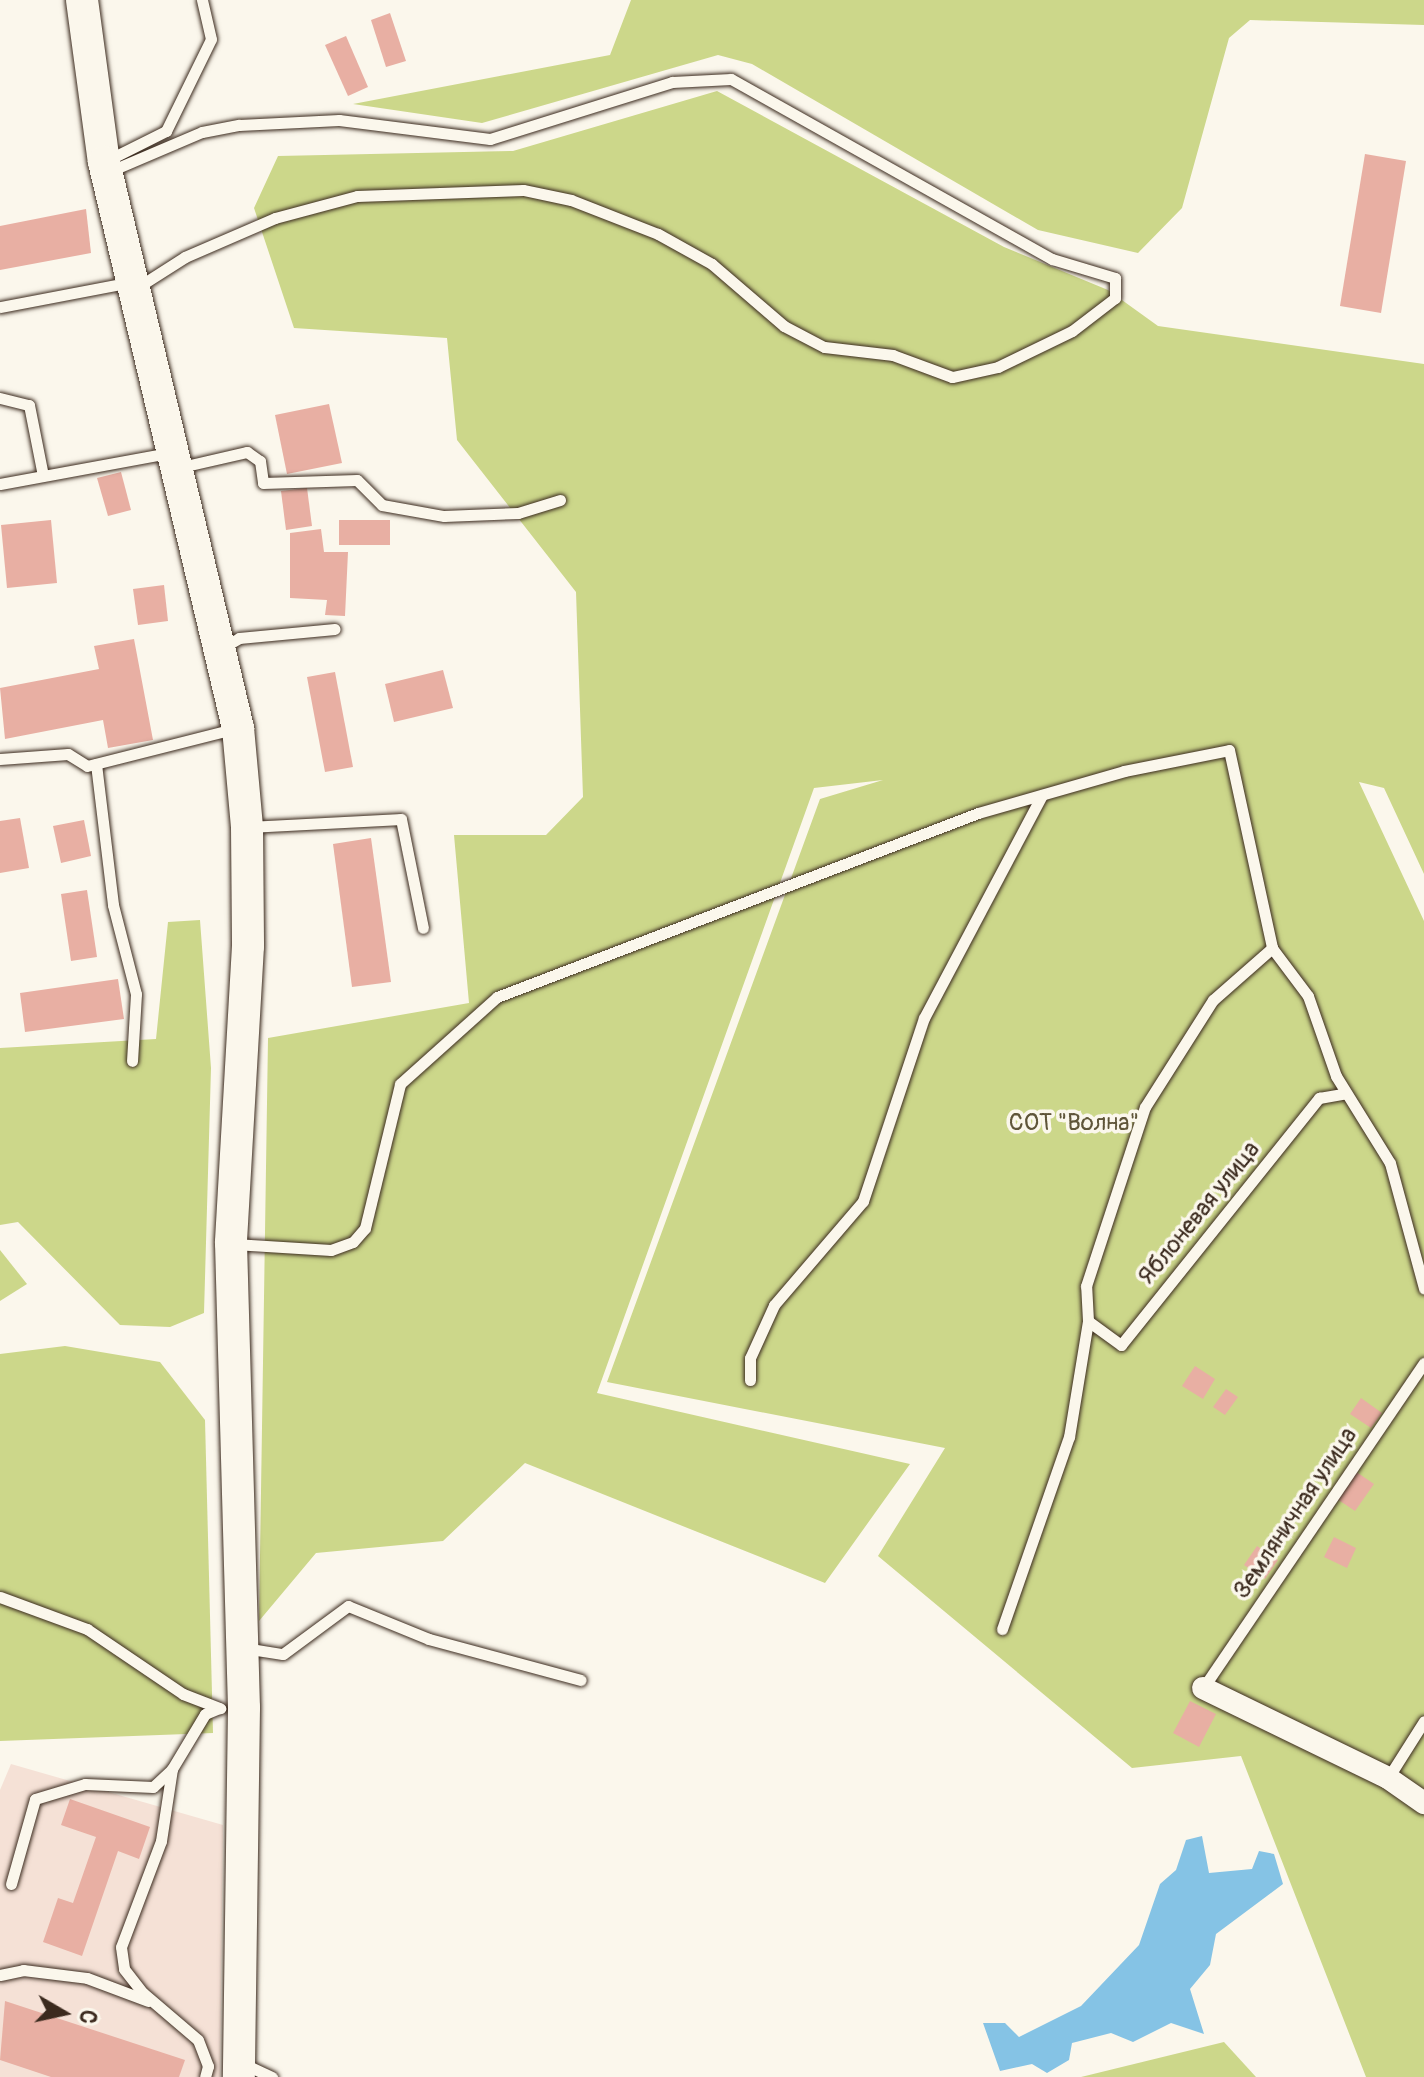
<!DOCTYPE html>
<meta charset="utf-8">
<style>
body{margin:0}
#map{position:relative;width:1424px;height:2077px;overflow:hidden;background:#fbf7ec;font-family:Pangolin,sans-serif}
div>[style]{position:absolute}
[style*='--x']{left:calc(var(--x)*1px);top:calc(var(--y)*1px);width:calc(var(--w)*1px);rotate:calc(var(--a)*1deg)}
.built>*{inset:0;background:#f5e1d6}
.green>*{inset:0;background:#ccd78a}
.water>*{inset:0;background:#85c3e5}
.building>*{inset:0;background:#e8afa3}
.roads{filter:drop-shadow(0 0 2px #3b2a1e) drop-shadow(0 0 2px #3b2a1e)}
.lane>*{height:11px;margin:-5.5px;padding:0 5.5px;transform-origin:5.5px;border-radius:5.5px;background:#fbf7ec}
.street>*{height:22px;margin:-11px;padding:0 11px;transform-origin:11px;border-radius:11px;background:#fbf7ec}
.secondary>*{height:32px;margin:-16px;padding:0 16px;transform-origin:16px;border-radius:16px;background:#fbf7ec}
span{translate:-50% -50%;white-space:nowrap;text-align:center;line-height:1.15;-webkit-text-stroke:7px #fbf7ec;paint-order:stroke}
.park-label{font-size:24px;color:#5f5539}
.street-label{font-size:24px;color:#3b2a1e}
.north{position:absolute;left:24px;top:1973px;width:80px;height:80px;-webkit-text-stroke:6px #fbf7ec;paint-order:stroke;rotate:99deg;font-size:22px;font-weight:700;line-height:32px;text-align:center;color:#3b2a1e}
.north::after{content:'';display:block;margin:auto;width:28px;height:36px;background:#3b2a1e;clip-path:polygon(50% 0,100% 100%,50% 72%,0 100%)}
</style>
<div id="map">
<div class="built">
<div style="clip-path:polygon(11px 1764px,223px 1825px,220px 2077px,0 2077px,0 1790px)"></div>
</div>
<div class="green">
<div style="clip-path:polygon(631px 0,1424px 0,1424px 25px,1250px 20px,1229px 38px,1182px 208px,1138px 253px,1038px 230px,752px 64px,718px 55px,482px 123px,353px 104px,610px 55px)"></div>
<div style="clip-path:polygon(717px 91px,1004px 247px,1108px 290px,1158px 326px,1424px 364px,1424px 874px,1384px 788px,1359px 782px,1424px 921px,1424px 2077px,1366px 2077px,1241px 1756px,1132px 1768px,878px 1556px,945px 1448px,607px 1382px,820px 799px,883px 780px,814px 788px,597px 1393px,910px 1464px,825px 1583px,525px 1463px,443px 1541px,316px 1553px,259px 1621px,268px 1038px,469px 1003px,454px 835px,546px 835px,583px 797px,576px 592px,457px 440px,447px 338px,294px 328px,254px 208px,278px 156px,513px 151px)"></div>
<div style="clip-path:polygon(200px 920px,211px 1068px,204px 1313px,170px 1327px,120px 1325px,18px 1222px,0 1225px,0 1048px,156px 1039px,168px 922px)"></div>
<div style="clip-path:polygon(0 1250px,27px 1284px,0 1301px)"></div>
<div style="clip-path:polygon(65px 1346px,160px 1362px,205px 1420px,213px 1733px,0 1741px,0 1354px)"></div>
<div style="clip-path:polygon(1224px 2042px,1256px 2077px,1081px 2077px)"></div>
</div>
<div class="water">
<div style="clip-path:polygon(1202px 1836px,1209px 1873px,1252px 1869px,1259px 1851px,1274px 1854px,1283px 1884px,1216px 1934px,1210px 1965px,1190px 1989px,1204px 2034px,1171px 2023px,1133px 2042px,1111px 2033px,1072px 2043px,1069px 2060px,1047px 2073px,1032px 2064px,1000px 2071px,983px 2023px,1005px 2023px,1019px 2037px,1081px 2006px,1139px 1945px,1160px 1884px,1176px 1870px,1186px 1840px)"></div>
</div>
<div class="building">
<div style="clip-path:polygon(390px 13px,406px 61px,386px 67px,371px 20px)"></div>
<div style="clip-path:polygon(346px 36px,368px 87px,348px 96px,325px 45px)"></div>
<div style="clip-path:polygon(1365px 154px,1406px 161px,1381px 313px,1340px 306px)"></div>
<div style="clip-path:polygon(86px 209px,91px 253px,0 270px,0 226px)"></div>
<div style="clip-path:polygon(329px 404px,342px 463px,287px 474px,275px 415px)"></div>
<div style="clip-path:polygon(121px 472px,131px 510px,108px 516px,97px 478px)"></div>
<div style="clip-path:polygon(307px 488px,312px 526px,286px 530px,281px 491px)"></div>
<div style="clip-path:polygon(51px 520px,57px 583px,7px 588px,1px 525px)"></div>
<div style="clip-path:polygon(339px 520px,390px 520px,390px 545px,339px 545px)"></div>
<div style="clip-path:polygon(321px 529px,324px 552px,348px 552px,345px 616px,325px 615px,327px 600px,290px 598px,290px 533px)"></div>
<div style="clip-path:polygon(164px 585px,168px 621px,138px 625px,133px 589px)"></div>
<div style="clip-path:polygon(134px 639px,153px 740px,108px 748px,103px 720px,5px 739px,0 688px,99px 669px,94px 646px)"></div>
<div style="clip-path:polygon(443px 670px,453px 708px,394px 722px,385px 684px)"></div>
<div style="clip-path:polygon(335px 672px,353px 767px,325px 772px,307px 677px)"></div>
<div style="clip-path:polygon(20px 818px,29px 868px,0 873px,0 821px)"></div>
<div style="clip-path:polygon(84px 820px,91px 856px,61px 863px,53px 826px)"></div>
<div style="clip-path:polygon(371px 838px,391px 982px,352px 987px,333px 844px)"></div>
<div style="clip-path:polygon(87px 890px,97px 957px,71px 961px,61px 894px)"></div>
<div style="clip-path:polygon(118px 979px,124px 1019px,25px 1032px,20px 993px)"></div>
<div style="clip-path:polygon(1195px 1366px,1215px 1379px,1203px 1399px,1182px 1386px)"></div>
<div style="clip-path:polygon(1226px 1389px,1238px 1397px,1225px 1415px,1213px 1407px)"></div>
<div style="clip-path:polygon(1361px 1398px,1382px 1413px,1371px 1428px,1350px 1414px)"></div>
<div style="clip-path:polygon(1355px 1471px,1374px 1484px,1355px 1511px,1337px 1499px)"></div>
<div style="clip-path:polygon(1334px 1537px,1356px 1548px,1347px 1568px,1324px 1557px)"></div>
<div style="clip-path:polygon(1257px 1546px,1278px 1560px,1265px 1579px,1244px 1565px)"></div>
<div style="clip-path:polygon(1190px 1701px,1216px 1714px,1199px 1747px,1173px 1733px)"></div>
<div style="clip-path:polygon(70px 1799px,150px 1827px,139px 1859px,118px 1851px,82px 1956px,43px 1942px,58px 1898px,73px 1903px,96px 1837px,61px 1825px)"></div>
<div style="clip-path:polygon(5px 2001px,185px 2060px,179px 2077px,51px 2077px,0 2060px)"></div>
</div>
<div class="roads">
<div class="lane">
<div style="--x:108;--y:160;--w:65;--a:-26.6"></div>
<div style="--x:166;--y:131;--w:102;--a:-63.9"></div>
<div style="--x:211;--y:39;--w:40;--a:-103"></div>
<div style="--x:108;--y:172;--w:102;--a:-23.1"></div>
<div style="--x:202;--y:132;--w:38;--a:-11"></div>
<div style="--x:239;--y:125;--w:100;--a:-2.9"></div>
<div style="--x:339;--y:120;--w:152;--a:7.2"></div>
<div style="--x:490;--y:139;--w:191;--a:-17.4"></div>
<div style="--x:672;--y:82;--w:59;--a:-2.9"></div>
<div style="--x:731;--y:79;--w:368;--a:29.3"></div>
<div style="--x:1052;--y:259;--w:66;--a:16.8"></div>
<div style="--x:1115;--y:278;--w:20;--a:90"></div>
<div style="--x:1115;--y:298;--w:54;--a:142.5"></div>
<div style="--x:1072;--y:331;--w:82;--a:154.1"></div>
<div style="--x:998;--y:367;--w:47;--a:167.7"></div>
<div style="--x:952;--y:377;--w:63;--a:-159.6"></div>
<div style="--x:893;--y:355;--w:69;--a:-173.4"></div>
<div style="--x:824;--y:347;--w:45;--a:-152.3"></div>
<div style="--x:784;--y:326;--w:95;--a:-139.3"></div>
<div style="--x:712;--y:264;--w:62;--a:-150.9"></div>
<div style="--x:658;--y:234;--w:93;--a:-158.7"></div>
<div style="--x:571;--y:200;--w:49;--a:-168.2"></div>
<div style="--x:523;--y:190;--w:166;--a:177.9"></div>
<div style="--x:357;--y:196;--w:85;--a:165"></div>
<div style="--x:275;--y:218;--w:98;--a:156.6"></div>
<div style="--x:185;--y:257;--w:56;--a:147.4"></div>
<div style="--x:0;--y:307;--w:133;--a:-10.8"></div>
<div style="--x:0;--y:398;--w:30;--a:14"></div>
<div style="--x:29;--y:405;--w:72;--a:78.8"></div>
<div style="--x:177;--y:468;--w:72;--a:-12.9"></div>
<div style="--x:247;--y:452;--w:16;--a:35"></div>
<div style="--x:260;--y:461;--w:22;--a:82"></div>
<div style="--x:263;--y:483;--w:94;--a:-1.8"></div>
<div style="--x:357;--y:480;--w:35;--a:45"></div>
<div style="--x:382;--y:505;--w:63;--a:10.1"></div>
<div style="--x:444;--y:516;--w:74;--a:-2.3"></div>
<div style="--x:518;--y:513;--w:44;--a:-17.2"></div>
<div style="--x:0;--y:484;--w:172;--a:-10.4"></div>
<div style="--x:222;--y:648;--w:20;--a:-30"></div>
<div style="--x:239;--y:638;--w:96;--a:-5.4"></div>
<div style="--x:0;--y:759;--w:68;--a:-4.2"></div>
<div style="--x:68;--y:754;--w:22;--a:32"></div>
<div style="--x:87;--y:766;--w:155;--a:-14.2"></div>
<div style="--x:96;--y:764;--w:142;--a:83.1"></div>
<div style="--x:113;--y:905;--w:92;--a:75.5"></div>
<div style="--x:136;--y:994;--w:67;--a:93.4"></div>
<div style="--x:249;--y:827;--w:152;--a:-3"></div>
<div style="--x:401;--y:819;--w:111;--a:78.6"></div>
<div style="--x:234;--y:1244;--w:97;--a:3.5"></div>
<div style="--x:331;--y:1250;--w:23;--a:-20"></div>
<div style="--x:353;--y:1242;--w:18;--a:-49"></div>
<div style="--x:365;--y:1228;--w:148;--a:-76.3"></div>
<div style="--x:400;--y:1084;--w:130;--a:-41.9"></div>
<div style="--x:497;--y:997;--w:515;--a:-20.93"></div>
<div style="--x:978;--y:813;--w:152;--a:-16"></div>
<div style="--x:1124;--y:771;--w:107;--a:-11.3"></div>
<div style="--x:1229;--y:750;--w:203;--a:77.7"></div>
<div style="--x:1272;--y:948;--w:60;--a:53.1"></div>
<div style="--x:1308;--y:996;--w:85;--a:70.7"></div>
<div style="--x:1336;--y:1076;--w:102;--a:58.2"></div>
<div style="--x:1390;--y:1163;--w:130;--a:74.8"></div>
<div style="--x:1088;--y:1321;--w:41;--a:36"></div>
<div style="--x:1121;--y:1345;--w:317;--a:-51.3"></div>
<div style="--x:1319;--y:1098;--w:27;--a:-10"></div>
<div style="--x:750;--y:1380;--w:22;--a:-90"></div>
<div style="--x:750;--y:1358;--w:58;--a:-65.6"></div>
<div style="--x:774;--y:1305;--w:137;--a:-49.4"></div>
<div style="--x:863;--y:1201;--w:193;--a:-71.6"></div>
<div style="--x:924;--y:1018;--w:252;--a:-62.1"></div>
<div style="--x:0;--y:1597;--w:93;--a:20.2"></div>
<div style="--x:87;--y:1629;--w:116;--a:34.1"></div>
<div style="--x:183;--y:1694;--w:40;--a:21"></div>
<div style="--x:1002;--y:1629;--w:203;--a:-70.8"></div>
<div style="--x:1069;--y:1437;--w:118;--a:-80.7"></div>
<div style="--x:1088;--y:1321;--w:35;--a:-93"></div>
<div style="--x:1086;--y:1286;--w:188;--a:-71.8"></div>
<div style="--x:1145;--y:1107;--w:127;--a:-57.6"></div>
<div style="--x:1213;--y:1000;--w:79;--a:-41.4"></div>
<div style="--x:244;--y:1648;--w:39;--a:9"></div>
<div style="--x:283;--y:1654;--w:81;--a:-36.4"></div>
<div style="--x:348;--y:1606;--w:87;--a:22.2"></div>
<div style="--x:429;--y:1639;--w:157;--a:15.1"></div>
<div style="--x:1203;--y:1688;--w:393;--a:-55.8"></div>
<div style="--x:172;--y:1769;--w:73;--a:98.7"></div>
<div style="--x:161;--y:1841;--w:113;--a:110.7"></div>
<div style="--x:121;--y:1947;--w:22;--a:82"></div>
<div style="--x:124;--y:1969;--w:31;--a:52"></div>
<div style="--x:143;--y:1993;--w:72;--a:40.5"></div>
<div style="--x:198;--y:2040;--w:28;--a:69"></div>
<div style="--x:208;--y:2066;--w:11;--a:105"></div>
<div style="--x:1388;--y:1778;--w:67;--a:-57.7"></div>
<div style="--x:11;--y:1884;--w:88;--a:-74.2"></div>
<div style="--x:35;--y:1799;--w:52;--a:-16.7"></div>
<div style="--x:85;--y:1784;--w:68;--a:2.5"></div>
<div style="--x:153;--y:1787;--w:26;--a:-43"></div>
<div style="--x:172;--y:1769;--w:64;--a:-59"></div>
<div style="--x:205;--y:1714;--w:15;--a:-23"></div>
<div style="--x:0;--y:1975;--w:24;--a:-12"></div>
<div style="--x:23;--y:1970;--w:64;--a:7.1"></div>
<div style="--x:87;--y:1978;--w:65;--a:20.7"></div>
<div style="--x:244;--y:2064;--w:31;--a:25"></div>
</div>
<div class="street">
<div style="--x:1203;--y:1688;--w:206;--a:25.9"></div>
<div style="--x:1388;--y:1778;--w:44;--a:34.8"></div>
</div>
<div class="secondary">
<div style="--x:82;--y:0;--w:163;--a:82.3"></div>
<div style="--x:104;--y:162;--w:582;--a:76.68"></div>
<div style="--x:238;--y:728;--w:99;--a:84.8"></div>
<div style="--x:247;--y:827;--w:119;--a:89.5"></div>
<div style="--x:248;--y:946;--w:297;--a:93.3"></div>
<div style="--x:231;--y:1243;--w:465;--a:88.4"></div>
<div style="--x:244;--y:1708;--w:369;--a:90.8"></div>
</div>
</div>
<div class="park-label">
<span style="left:1074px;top:1123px">СОТ "Волна"</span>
</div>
<div class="street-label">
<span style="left:1199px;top:1213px;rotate:-51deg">Яблоневая улица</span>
<span style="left:1295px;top:1513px;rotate:-56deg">Земляничная улица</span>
</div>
<div class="north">С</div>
</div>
